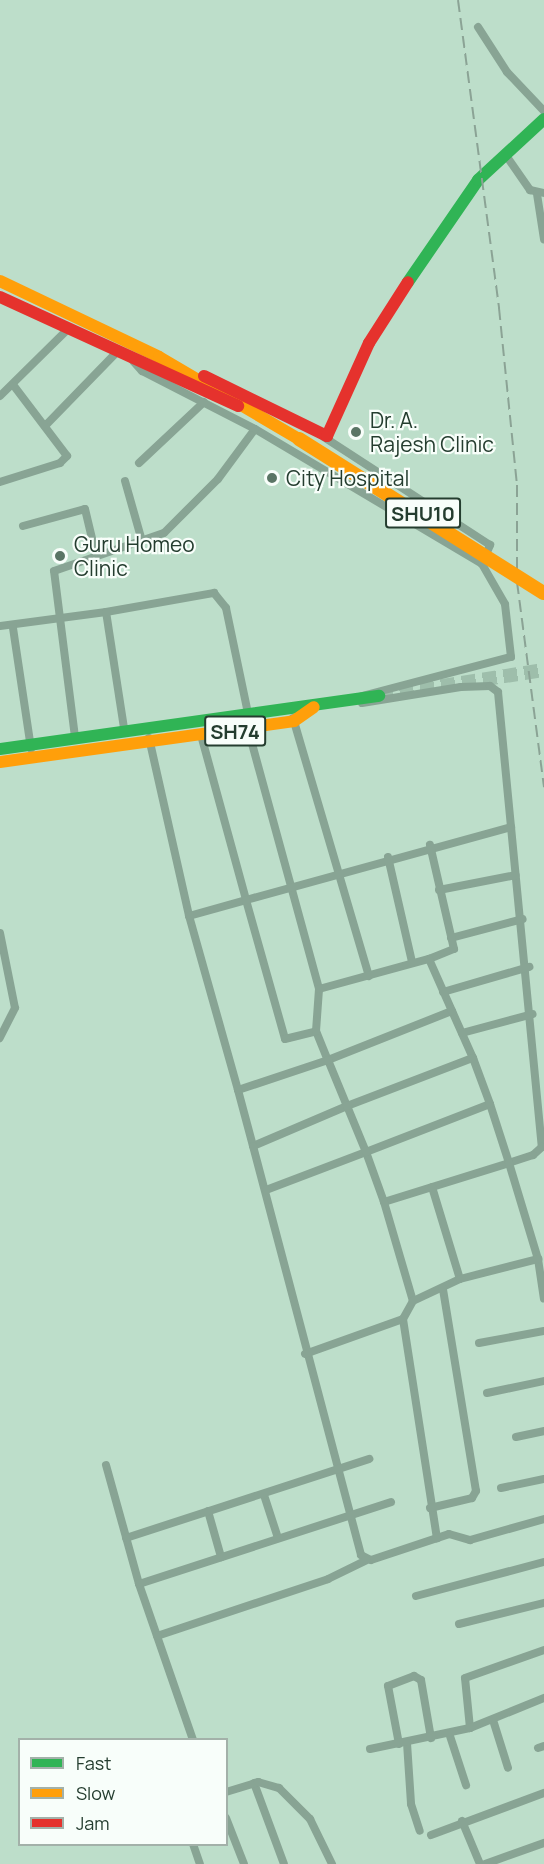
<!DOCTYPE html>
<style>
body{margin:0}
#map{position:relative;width:544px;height:1864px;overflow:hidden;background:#bddeca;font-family:Manrope,sans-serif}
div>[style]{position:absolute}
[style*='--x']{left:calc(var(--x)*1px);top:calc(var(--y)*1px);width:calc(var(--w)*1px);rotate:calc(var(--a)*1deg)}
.primary-tunnel>*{height:14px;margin-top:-7px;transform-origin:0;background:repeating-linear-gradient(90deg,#9ebeab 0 14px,transparent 0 21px)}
.street>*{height:8px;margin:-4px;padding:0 4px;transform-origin:4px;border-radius:4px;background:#88a494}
.fast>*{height:12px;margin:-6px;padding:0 6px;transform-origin:6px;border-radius:6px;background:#30b455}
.slow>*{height:12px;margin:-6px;padding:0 6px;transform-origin:6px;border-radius:6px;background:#ff9f0a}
.jam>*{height:12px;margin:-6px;padding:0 6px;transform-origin:6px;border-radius:6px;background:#e5322d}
.rail>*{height:2px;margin-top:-1px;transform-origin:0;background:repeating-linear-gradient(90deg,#8ba395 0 12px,transparent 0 18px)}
.slow-bridge>*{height:14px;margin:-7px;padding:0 7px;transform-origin:7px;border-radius:7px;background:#ff9f0a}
.dots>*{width:16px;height:16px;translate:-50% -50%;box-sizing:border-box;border:3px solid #f8fefa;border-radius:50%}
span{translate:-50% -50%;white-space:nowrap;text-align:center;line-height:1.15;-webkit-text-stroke:4.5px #f8fefa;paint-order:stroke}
.shield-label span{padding:2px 4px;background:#f8fefa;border:2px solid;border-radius:4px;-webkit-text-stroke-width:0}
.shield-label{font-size:20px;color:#243d2f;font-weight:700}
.poi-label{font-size:21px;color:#243d2f}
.left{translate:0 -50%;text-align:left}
.legend{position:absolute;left:18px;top:1738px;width:210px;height:108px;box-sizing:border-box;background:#f8fefa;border:2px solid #a3b1a9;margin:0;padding:8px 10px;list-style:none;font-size:18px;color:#243d2f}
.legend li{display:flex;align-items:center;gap:12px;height:30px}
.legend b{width:30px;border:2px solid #a3b1a9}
</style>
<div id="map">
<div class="primary-tunnel">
<div style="--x:379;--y:696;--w:167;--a:-9"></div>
</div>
<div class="street">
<div style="--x:478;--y:27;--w:54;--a:57.2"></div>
<div style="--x:507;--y:72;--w:54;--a:46.5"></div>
<div style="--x:505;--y:154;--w:44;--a:55.2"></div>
<div style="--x:530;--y:190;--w:14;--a:12"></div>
<div style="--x:537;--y:194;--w:46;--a:81.2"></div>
<div style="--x:0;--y:396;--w:95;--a:-44.6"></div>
<div style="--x:45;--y:426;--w:103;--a:-45.8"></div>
<div style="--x:255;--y:429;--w:264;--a:30.7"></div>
<div style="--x:482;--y:564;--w:21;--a:-67"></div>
<div style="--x:490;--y:545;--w:198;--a:-147"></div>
<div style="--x:139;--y:463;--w:89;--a:-43.2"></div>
<div style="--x:125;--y:481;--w:62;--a:74.2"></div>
<div style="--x:0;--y:482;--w:63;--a:-17.6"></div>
<div style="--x:60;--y:463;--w:10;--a:-45"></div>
<div style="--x:67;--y:456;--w:88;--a:-127.1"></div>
<div style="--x:23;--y:526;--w:64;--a:-15.3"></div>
<div style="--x:85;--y:509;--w:47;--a:76.6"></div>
<div style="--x:0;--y:626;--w:107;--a:-7.5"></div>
<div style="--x:13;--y:628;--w:122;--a:81.5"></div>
<div style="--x:362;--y:696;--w:154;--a:-14.7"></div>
<div style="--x:511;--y:657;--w:53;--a:-96.5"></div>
<div style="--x:505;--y:604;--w:46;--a:-119.9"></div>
<div style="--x:362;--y:703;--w:100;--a:-9.2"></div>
<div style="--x:461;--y:687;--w:29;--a:-2"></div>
<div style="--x:490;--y:686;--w:10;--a:37"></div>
<div style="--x:498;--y:692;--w:457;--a:84.5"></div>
<div style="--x:542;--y:1147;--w:12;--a:138"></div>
<div style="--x:533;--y:1155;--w:25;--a:162"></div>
<div style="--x:509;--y:1163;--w:131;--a:162.7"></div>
<div style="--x:384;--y:1202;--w:53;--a:-109.8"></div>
<div style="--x:366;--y:1152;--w:133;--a:-21.2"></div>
<div style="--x:490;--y:1104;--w:62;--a:72.1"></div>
<div style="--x:509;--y:1163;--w:100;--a:73.2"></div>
<div style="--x:538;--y:1259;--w:40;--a:81.5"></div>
<div style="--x:293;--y:718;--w:269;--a:73.6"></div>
<div style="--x:124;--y:728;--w:117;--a:-98.8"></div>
<div style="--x:106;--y:612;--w:110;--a:-10"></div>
<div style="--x:214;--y:593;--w:19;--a:51"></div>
<div style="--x:226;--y:608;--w:107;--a:78.2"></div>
<div style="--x:248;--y:729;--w:270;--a:74.7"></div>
<div style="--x:201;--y:735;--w:171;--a:74.7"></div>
<div style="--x:246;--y:900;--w:275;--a:-15.4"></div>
<div style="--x:75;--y:737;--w:167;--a:-97.2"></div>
<div style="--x:54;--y:571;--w:116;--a:-19.1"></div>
<div style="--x:164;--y:533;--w:76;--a:-45"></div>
<div style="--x:218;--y:479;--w:62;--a:-53.5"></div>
<div style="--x:255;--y:429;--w:127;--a:-152.8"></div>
<div style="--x:142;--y:371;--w:13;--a:-132"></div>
<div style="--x:149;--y:738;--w:182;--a:77.3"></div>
<div style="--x:388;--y:857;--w:108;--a:77.1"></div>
<div style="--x:439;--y:890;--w:78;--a:-11"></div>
<div style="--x:0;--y:933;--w:76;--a:78.7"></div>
<div style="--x:15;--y:1008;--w:34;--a:117"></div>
<div style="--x:451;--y:938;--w:74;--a:-14.8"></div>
<div style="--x:429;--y:959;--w:27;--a:-22"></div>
<div style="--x:454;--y:949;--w:107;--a:-103"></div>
<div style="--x:443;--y:992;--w:90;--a:-16.2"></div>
<div style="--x:316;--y:1031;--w:31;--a:68"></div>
<div style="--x:328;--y:1060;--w:133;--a:-21.6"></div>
<div style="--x:452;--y:1011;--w:51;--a:65.9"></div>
<div style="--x:462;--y:1033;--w:73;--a:-15"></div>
<div style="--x:328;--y:1060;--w:50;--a:67.6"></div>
<div style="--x:347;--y:1106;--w:102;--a:156.9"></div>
<div style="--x:253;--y:1146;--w:58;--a:-105"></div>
<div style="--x:238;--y:1090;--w:95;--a:-18.4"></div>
<div style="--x:238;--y:1090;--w:181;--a:-105.7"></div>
<div style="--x:189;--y:916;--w:59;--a:-15.7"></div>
<div style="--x:246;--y:900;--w:144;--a:74.3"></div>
<div style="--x:285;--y:1039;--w:32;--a:-14"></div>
<div style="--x:316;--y:1031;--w:42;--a:-85.9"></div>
<div style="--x:319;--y:989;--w:114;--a:-15.3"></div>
<div style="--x:429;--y:959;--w:57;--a:66.1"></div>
<div style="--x:253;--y:1146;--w:423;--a:75.2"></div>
<div style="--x:361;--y:1555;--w:11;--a:27"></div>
<div style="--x:371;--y:1560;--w:82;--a:-18.4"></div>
<div style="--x:449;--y:1534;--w:22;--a:16"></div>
<div style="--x:470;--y:1540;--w:77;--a:-15.8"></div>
<div style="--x:432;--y:1187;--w:96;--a:73.1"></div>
<div style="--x:266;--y:1190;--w:107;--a:-20.8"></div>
<div style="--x:366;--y:1152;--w:50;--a:-112.4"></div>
<div style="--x:347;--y:1106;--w:135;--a:-20.9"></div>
<div style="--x:473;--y:1058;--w:49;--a:69.7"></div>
<div style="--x:384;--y:1202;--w:103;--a:73.7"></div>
<div style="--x:403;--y:1319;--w:222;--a:81.2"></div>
<div style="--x:479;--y:1343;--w:66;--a:-10.5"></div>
<div style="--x:305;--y:1354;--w:104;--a:-19.7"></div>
<div style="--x:403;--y:1319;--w:21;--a:-61"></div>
<div style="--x:413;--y:1301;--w:52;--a:-25.1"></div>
<div style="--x:460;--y:1279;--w:81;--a:-14.4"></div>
<div style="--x:487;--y:1393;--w:58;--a:-11.9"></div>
<div style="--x:516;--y:1437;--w:29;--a:-12"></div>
<div style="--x:106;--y:1465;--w:123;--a:74.5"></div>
<div style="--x:139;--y:1584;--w:165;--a:70.9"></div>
<div style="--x:501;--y:1488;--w:44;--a:-11.8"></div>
<div style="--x:264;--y:1495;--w:45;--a:72"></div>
<div style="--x:430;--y:1508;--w:43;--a:-13.4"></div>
<div style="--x:472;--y:1498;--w:8;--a:-60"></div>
<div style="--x:476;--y:1491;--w:205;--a:-99.3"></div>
<div style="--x:208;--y:1511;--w:48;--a:74.2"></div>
<div style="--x:126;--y:1538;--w:256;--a:-18"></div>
<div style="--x:139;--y:1584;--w:265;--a:-18"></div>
<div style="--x:416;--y:1596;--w:132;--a:-14.9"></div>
<div style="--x:459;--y:1624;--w:88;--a:-13.9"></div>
<div style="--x:157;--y:1636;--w:180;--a:-18.4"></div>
<div style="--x:328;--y:1579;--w:43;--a:-26"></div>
<div style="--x:493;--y:1720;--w:50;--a:72.6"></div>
<div style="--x:470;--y:1728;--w:50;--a:-95.7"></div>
<div style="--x:465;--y:1678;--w:84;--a:-19.5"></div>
<div style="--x:449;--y:1733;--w:55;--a:71.9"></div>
<div style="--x:407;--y:1743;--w:61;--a:86.2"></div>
<div style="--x:411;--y:1804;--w:28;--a:72"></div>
<div style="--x:399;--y:1744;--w:59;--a:-100.7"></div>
<div style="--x:388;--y:1686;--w:28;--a:-21"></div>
<div style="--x:414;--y:1676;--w:8;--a:30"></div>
<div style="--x:421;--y:1680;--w:59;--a:80.2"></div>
<div style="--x:538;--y:1748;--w:6;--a:-18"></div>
<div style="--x:370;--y:1749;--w:102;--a:-11.9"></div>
<div style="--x:470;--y:1728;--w:80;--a:-22.1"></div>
<div style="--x:254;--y:1783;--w:86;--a:69.7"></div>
<div style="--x:226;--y:1792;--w:34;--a:-17"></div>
<div style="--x:258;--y:1782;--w:22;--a:16"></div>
<div style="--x:279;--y:1788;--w:44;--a:45"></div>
<div style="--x:310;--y:1819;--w:50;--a:63.9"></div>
<div style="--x:226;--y:1818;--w:49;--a:68.6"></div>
<div style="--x:462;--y:1821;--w:47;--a:67.3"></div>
<div style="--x:431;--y:1835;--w:121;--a:-20.4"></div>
<div style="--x:193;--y:1844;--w:21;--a:71"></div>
<div style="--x:485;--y:1864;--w:63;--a:-19.6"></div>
</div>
<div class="fast">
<div style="--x:408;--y:282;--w:124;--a:-55.5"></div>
<div style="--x:478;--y:180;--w:90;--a:-42.7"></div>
<div style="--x:0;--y:749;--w:383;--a:-8"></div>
</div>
<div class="slow">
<div style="--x:0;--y:281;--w:176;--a:25.5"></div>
<div style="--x:159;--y:357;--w:162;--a:30.4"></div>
<div style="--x:0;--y:762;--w:297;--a:-7.9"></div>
<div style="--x:294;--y:721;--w:24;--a:-35"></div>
</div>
<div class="jam">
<div style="--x:0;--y:297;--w:262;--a:24.6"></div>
<div style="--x:204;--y:376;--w:137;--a:26"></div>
<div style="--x:327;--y:436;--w:102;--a:-65.7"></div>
<div style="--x:369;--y:343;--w:72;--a:-57.4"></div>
</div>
<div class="rail">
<div style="--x:458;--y:0;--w:311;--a:82.4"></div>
<div style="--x:499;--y:308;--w:178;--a:84.2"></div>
<div style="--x:517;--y:485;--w:97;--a:90"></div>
<div style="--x:517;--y:582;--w:207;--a:82.5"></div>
</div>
<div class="slow-bridge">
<div style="--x:299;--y:439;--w:289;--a:32.2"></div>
</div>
<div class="dots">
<div style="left:356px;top:432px;background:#5a7565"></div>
<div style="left:272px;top:478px;background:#5a7565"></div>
<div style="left:60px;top:556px;background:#5a7565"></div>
</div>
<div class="shield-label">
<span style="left:423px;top:513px">SHU10</span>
<span style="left:235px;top:731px">SH74</span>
</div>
<div class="poi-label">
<span class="left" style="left:370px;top:432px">Dr. A.<br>Rajesh Clinic</span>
<span class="left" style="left:286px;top:478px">City Hospital</span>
<span class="left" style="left:74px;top:556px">Guru Homeo<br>Clinic</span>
</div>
<ul class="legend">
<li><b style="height:8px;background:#30b455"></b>Fast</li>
<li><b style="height:8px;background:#ff9f0a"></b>Slow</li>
<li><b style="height:8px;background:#e5322d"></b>Jam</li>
</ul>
</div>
